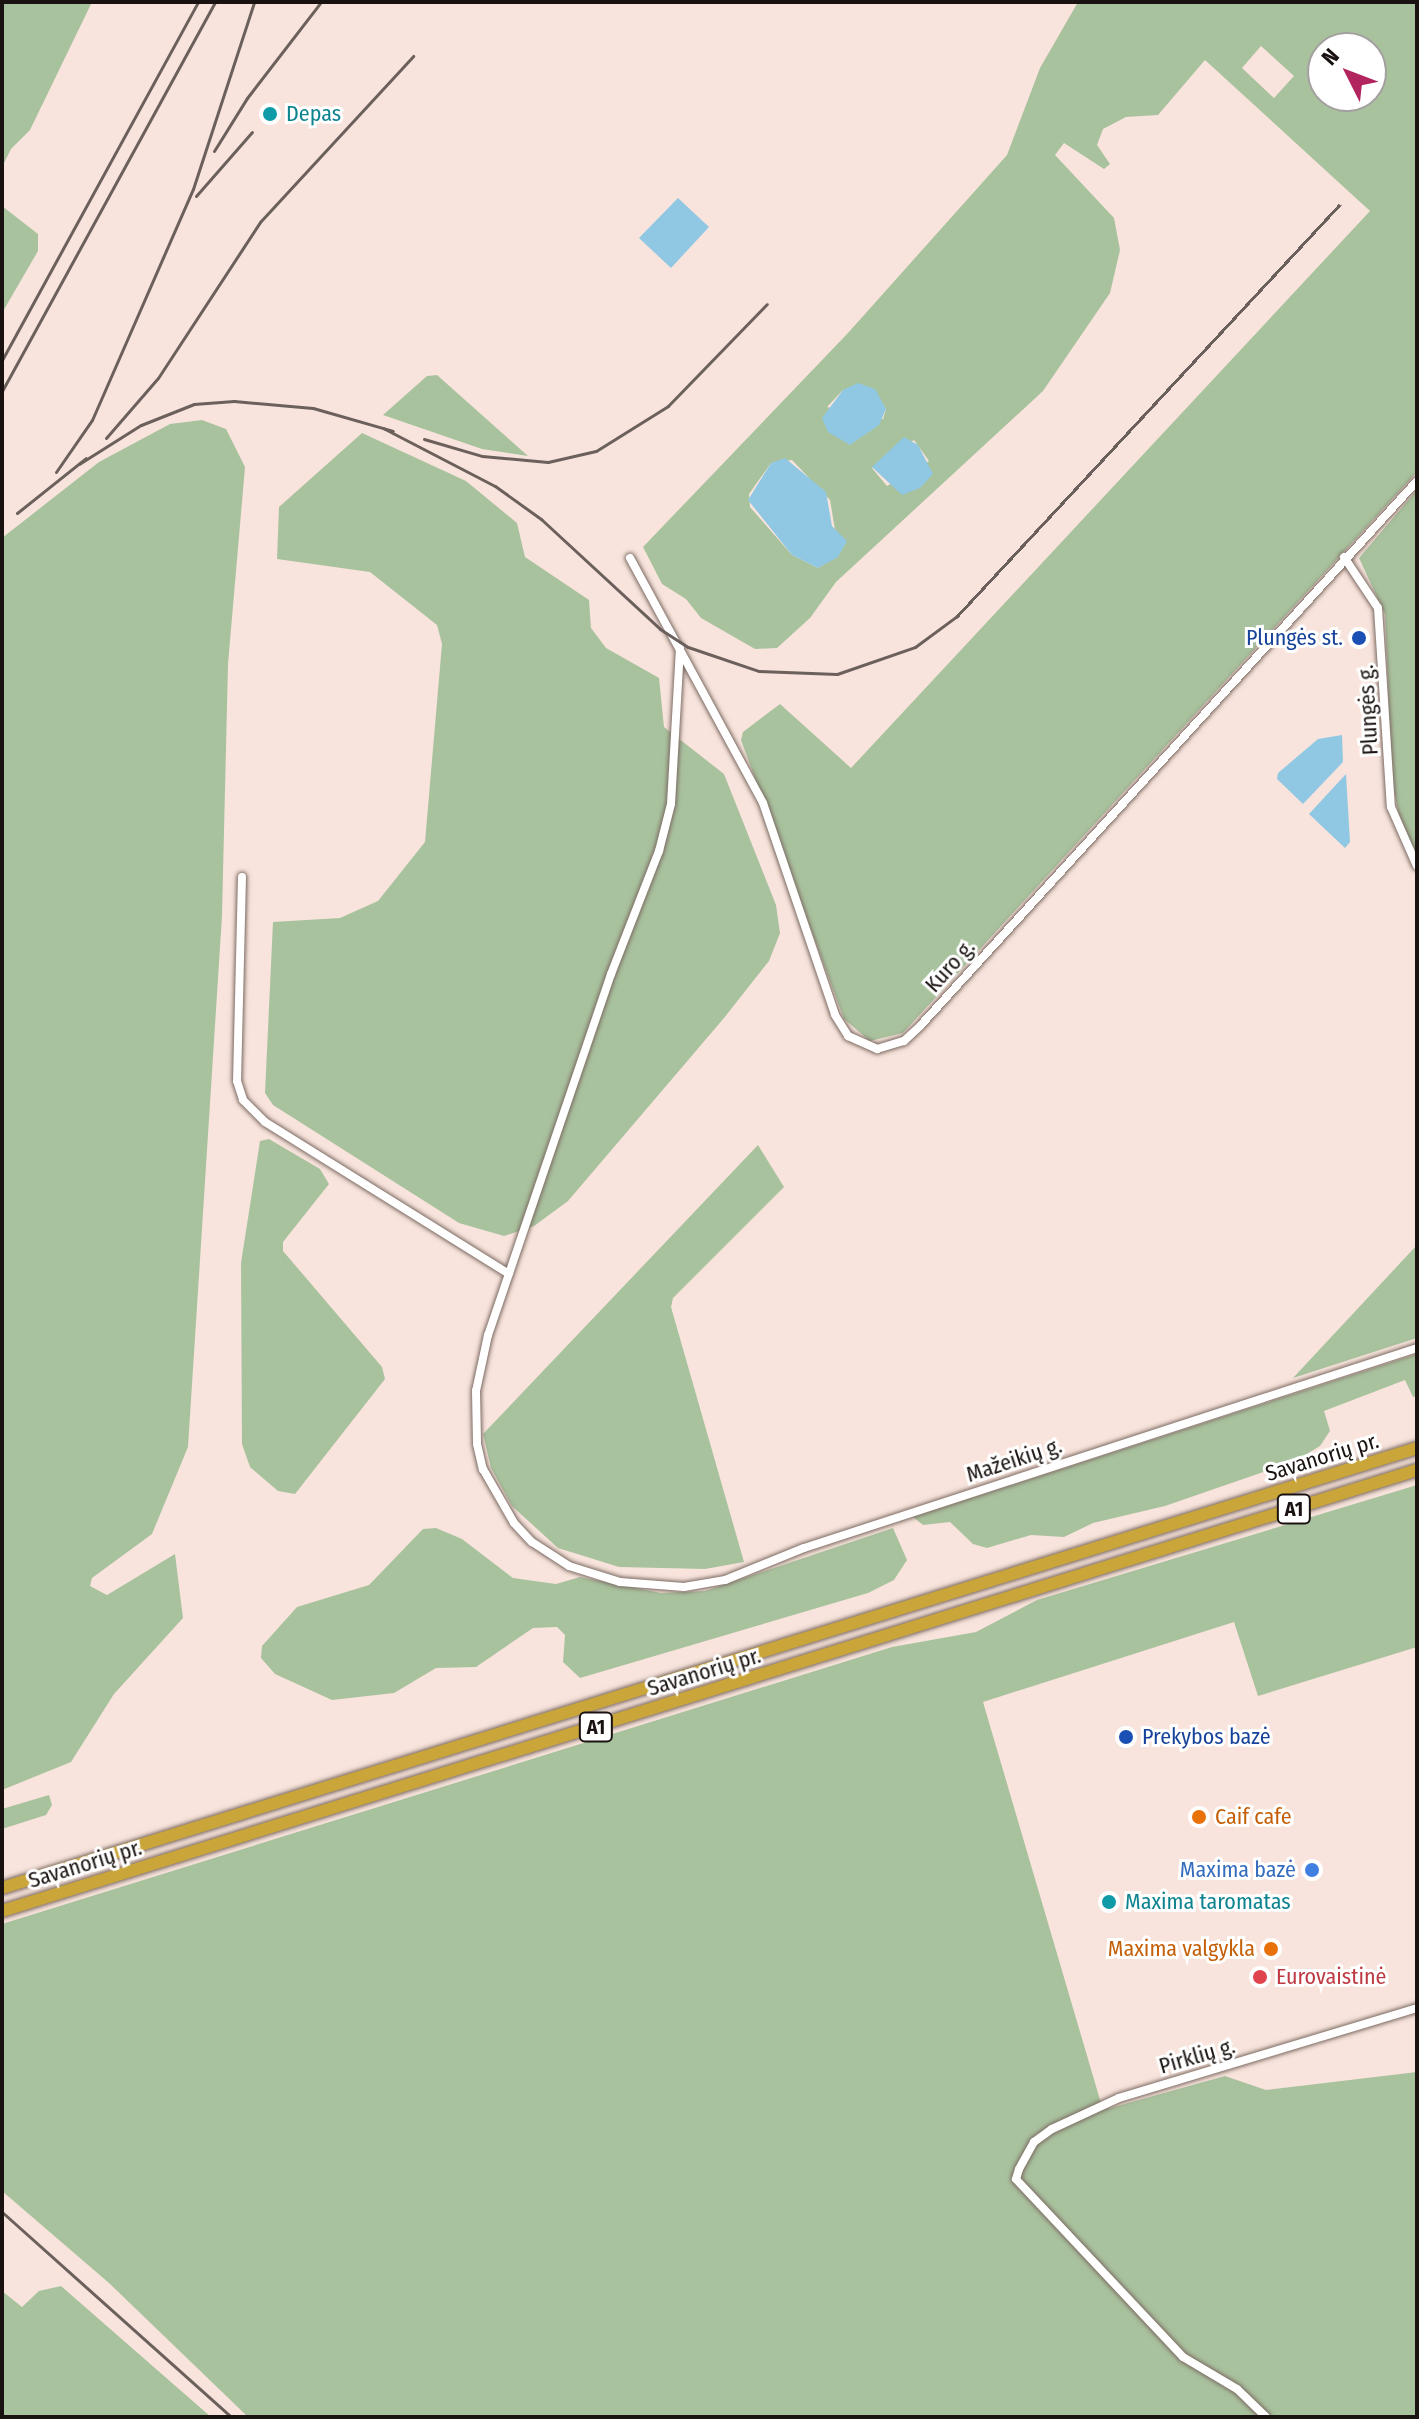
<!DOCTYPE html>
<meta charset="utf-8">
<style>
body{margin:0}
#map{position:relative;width:1419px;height:2419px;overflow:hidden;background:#f8e4dc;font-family:"Fira Sans Condensed",sans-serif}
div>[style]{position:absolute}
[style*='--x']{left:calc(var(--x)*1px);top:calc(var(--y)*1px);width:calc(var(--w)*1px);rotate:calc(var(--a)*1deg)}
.green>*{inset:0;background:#a9c29e}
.water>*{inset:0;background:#90c8e3}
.roads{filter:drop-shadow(0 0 2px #7c6b63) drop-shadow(0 0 2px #7c6b63)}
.minor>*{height:8px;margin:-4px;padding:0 4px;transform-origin:4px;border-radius:4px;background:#fff}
.trunk>*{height:12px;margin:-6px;padding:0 6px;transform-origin:6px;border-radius:6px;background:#caa63a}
.rail>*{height:3px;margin:-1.5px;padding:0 1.5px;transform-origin:1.5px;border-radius:1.5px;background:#6c605c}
.dots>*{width:22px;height:22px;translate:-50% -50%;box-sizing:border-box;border:4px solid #fff;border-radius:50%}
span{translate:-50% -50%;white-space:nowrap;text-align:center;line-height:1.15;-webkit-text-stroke:6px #fff;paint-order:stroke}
.shield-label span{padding:2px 6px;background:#fff;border:2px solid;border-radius:6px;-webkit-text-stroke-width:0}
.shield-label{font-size:20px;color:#191210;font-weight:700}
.culture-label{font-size:22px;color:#0d838f}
.left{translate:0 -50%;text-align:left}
.transit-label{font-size:22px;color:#164399}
.right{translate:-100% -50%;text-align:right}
.street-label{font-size:22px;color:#191210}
.food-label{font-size:22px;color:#c56008}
.shop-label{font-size:22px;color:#366cbe}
.health-label{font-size:22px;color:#be3a42}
.frame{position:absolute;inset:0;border:4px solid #191210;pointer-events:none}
.north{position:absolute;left:1307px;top:32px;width:80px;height:80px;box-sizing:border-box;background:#fff;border:2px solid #a3a09f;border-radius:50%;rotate:312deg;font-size:22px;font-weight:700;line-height:32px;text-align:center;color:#191210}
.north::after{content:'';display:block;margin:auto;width:28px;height:36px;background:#b1245e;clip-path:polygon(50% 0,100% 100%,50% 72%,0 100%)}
</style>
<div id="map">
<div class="green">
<div style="clip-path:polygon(2px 2px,92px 2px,30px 130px,11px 149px,2px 167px)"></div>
<div style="clip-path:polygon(evenodd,1078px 2px,1417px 2px,1417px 472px,903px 1033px,870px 1041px,844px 1019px,741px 740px,743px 732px,780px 704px,851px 768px,1370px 211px,1205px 60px,1158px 115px,1126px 117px,1103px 129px,1097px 145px,1110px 164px,1104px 169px,1064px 143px,1055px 155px,1114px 218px,1120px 250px,1110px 293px,1043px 391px,836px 582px,810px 618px,777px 648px,755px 649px,701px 618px,686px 599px,662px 584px,643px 547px,848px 333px,1007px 155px,1040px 68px,1078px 2px,1261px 46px,1294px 76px,1274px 98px,1242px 68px,1261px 46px,1078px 2px,1323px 48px,1371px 48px,1371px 96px,1323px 96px,1323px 48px,1078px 2px,843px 390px,886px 409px,883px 419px,827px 407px,843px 390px,1078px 2px,914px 440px,929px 461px,887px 486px,872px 468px,914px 440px,1078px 2px,792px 460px,830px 500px,835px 530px,831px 560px,818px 568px,792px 555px,750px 507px,749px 494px,771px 463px,792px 460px)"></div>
<div style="clip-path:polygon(2px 206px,38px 234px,38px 251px,2px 313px)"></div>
<div style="clip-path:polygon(437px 375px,528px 456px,482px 449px,383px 415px,427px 376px)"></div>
<div style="clip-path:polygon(202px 420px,226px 429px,245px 467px,228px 664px,222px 916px,188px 1447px,152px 1534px,92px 1578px,90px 1586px,107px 1595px,175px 1554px,183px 1618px,114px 1694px,71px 1762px,2px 1790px,2px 538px,99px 462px,170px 424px)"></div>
<div style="clip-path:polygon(362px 433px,466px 481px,517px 523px,525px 557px,589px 600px,591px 628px,606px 648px,659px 678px,664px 727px,724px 774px,776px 905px,780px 933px,769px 961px,724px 1018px,568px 1201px,534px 1226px,504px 1236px,459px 1223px,273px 1105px,265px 1093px,273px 922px,340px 918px,378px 901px,425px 842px,442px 644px,437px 625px,370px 572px,277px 559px,279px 507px)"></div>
<div style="clip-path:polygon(1417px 490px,1417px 857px,1401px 825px,1392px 780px,1385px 614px,1359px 558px)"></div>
<div style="clip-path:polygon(269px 1139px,320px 1169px,329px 1184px,283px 1242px,283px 1251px,382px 1367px,385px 1379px,295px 1494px,278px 1491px,250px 1467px,242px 1444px,241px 1263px,260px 1141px)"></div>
<div style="clip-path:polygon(758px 1145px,784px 1187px,673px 1298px,671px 1307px,744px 1562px,705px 1569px,619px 1567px,558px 1548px,512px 1506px,491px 1468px,483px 1434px)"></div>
<div style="clip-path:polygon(1417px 1245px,1417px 1338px,1293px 1378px)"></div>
<div style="clip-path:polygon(1417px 1354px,1417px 1396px,1413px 1397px,1405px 1380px,1324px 1411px,1330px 1431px,1320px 1446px,1295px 1461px,1165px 1506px,1093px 1523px,1064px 1537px,1031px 1535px,987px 1548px,973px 1544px,950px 1522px,923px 1525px,913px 1517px)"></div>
<div style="clip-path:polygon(1417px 1485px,1417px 1647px,1258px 1696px,1234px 1622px,983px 1702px,1103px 2110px,1225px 2076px,1266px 2090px,1417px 2072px,1417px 2417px,248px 2417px,109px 2283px,2px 2191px,2px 1924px,892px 1647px,976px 1632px,1037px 1600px)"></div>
<div style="clip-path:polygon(436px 1528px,462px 1539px,513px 1578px,556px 1584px,580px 1577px,661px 1593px,705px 1591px,893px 1528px,907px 1560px,894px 1580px,868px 1593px,580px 1678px,563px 1662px,565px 1635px,557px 1627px,533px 1628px,476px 1667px,436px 1668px,394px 1693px,332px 1700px,275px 1674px,261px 1658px,262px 1646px,297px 1607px,369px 1585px,423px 1529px)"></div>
<div style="clip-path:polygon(49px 1795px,52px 1805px,46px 1815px,2px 1829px,2px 1809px)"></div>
<div style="clip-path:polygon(61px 2286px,211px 2417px,2px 2417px,2px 2291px,22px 2307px,39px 2291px)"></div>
</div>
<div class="water">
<div style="clip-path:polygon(678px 198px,709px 227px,671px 268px,639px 238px)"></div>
<div style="clip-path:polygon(858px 383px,875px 389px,886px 409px,879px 425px,850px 445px,828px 432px,822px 418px,843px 390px)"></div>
<div style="clip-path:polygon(904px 437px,918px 445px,933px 474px,920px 488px,902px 495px,872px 467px)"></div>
<div style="clip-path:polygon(785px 458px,826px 492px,832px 526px,847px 541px,838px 557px,818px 568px,792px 555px,748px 500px,771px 463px)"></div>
<div style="clip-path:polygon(1342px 735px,1343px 762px,1303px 804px,1277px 779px,1278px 773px,1318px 739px)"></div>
<div style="clip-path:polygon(1346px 774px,1350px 842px,1345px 848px,1309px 814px)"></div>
</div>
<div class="roads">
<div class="minor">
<div style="--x:1344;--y:557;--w:61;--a:56.3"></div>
<div style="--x:1378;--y:608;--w:199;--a:86.3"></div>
<div style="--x:1391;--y:807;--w:64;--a:66.2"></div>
<div style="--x:630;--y:558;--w:279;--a:61.5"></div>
<div style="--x:763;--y:803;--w:224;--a:71.2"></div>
<div style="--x:835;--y:1015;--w:25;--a:58"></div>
<div style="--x:848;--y:1036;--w:32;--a:24"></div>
<div style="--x:877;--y:1049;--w:28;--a:-17"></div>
<div style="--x:904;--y:1041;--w:23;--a:-43"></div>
<div style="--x:921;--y:1025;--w:736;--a:-47.64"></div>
<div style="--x:680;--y:648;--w:156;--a:93.3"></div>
<div style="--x:671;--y:804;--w:49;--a:104.3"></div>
<div style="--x:659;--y:851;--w:132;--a:111.3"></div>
<div style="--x:611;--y:974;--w:381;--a:108.8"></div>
<div style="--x:488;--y:1335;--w:57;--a:102.1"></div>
<div style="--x:476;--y:1391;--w:53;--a:88.9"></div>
<div style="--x:477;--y:1444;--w:26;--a:77"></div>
<div style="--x:483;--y:1469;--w:62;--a:60.1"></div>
<div style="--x:514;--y:1523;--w:26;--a:47"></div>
<div style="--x:532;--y:1542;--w:44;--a:33"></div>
<div style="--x:569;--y:1566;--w:53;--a:17.4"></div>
<div style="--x:620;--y:1582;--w:64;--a:4.5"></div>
<div style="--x:684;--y:1587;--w:42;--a:-9.7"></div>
<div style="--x:725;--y:1580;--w:85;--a:-22.1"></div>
<div style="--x:804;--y:1548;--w:645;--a:-18.07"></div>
<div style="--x:242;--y:877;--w:204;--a:91.4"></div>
<div style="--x:237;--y:1081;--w:20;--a:72"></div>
<div style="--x:243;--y:1100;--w:31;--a:45"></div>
<div style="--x:265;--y:1122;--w:287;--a:31.9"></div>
<div style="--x:1266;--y:2417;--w:40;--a:-136"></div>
<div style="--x:1237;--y:2389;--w:63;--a:-149.3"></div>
<div style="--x:1183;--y:2357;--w:244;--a:-133.2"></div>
<div style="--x:1016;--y:2179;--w:10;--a:-73"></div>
<div style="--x:1019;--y:2169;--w:31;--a:-61"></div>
<div style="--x:1034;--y:2142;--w:22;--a:-36"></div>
<div style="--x:1052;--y:2129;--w:74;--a:-24.8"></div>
<div style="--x:1119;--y:2098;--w:311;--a:-16.8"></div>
</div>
<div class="trunk">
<div style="--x:2;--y:1888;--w:1482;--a:-17.27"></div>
<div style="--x:2;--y:1911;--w:1482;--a:-17.31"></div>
</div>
</div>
<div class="rail">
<div style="--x:214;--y:151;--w:62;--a:-58.1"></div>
<div style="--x:247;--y:98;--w:121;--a:-52.4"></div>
<div style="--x:196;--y:196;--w:85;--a:-48.8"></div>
<div style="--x:2;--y:360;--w:408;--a:-61.3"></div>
<div style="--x:2;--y:391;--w:443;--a:-61.3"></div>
<div style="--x:383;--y:428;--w:126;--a:27.4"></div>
<div style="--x:495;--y:486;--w:57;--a:35.7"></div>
<div style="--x:541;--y:519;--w:162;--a:42.7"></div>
<div style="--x:660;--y:629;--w:33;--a:33"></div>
<div style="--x:688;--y:647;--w:75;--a:18.7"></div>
<div style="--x:759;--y:671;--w:78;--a:2.2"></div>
<div style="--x:837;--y:674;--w:83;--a:-19.1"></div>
<div style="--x:915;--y:647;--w:52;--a:-36.4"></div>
<div style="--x:957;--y:616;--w:561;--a:-47.09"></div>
<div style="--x:106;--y:438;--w:79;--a:-49.1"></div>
<div style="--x:158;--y:378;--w:186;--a:-56.8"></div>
<div style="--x:260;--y:222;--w:226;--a:-47.3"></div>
<div style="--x:424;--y:439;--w:60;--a:16.3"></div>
<div style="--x:482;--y:456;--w:66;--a:5.2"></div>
<div style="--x:548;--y:462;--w:49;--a:-12.9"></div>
<div style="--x:596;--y:451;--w:85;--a:-32"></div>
<div style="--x:668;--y:406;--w:142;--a:-45.9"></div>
<div style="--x:79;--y:464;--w:73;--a:-32.2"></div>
<div style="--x:141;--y:425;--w:57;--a:-21.6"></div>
<div style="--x:194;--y:404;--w:40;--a:-4.3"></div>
<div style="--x:234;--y:401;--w:79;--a:5.1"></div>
<div style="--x:313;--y:408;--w:83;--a:16"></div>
<div style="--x:56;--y:472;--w:63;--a:-55.3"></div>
<div style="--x:92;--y:420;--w:252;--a:-66.4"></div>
<div style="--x:193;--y:189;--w:197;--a:-71.9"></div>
<div style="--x:17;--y:513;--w:88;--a:-38.6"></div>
<div style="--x:2;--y:2212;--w:307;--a:41.8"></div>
</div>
<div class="dots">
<div style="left:270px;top:114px;background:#0f9aa8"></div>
<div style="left:1359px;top:638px;background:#1a4fb4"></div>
<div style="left:1126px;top:1737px;background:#1a4fb4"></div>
<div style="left:1199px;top:1817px;background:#e8710a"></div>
<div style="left:1312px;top:1870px;background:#3f7fe0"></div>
<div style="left:1109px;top:1902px;background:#0f9aa8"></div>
<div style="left:1271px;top:1949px;background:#e8710a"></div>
<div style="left:1260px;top:1977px;background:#e0444e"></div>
</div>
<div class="shield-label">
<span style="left:1294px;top:1509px">A1</span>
<span style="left:596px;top:1727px">A1</span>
</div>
<div class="culture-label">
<span class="left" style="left:286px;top:114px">Depas</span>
<span class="left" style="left:1125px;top:1902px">Maxima taromatas</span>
</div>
<div class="transit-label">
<span class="right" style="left:1343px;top:638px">Plungės st.</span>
<span class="left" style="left:1142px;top:1737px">Prekybos bazė</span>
</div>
<div class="street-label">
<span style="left:1368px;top:710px;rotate:-93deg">Plungės g.</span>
<span style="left:950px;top:966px;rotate:-48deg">Kuro g.</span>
<span style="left:1322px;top:1457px;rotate:-17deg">Savanorių pr.</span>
<span style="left:1014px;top:1460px;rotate:-18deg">Mažeikių g.</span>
<span style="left:704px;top:1672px;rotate:-17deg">Savanorių pr.</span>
<span style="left:85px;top:1864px;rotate:-17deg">Savanorių pr.</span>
<span style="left:1197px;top:2056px;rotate:-16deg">Pirklių g.</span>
</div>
<div class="food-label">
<span class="left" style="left:1215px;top:1817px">Caif cafe</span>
<span class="right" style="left:1255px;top:1949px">Maxima valgykla</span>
</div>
<div class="shop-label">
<span class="right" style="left:1296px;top:1870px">Maxima bazė</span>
</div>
<div class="health-label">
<span class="left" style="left:1276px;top:1977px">Eurovaistinė</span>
</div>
<div class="frame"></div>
<div class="north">N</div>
</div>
